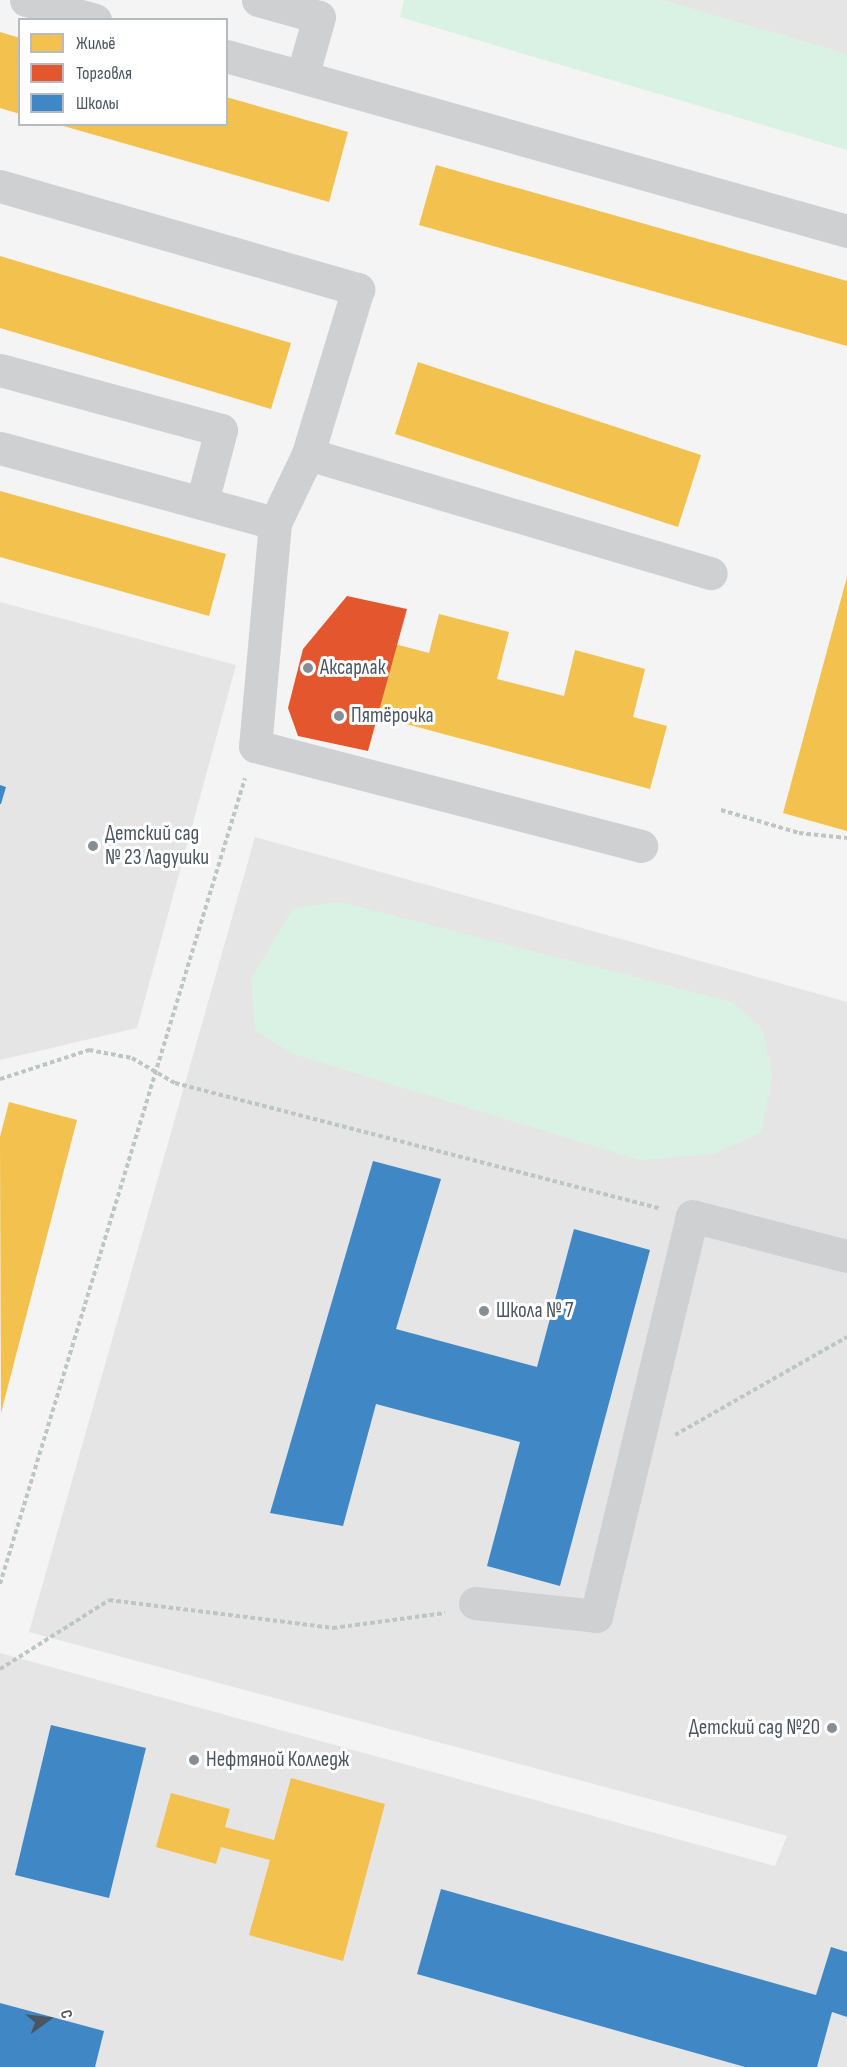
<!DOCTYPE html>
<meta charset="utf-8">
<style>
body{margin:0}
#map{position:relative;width:847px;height:2067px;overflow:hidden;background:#f4f4f4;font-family:"Sofia Sans Condensed",sans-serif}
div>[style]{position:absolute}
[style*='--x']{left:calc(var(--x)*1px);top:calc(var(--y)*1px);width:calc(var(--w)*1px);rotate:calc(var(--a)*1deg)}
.education>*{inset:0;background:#e6e5e6}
.green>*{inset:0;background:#d9f2e3}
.homes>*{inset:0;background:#f2c14e}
.shops>*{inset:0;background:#e4572e}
.schools>*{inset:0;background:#3f88c5}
.path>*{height:4px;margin-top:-2px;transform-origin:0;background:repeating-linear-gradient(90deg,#bcc7c4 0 4.5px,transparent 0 7.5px)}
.minor>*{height:33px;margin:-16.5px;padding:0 16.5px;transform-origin:16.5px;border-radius:16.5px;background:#ced0d2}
.dots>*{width:16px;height:16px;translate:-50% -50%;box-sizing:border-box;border:3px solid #fff;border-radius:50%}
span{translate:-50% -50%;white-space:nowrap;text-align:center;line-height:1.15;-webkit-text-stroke:6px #fff;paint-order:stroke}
.poi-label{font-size:21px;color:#4a5661}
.left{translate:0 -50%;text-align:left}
.right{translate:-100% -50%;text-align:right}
.legend{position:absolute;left:18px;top:18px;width:210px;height:108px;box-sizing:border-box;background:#fff;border:2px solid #b7bbc0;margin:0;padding:8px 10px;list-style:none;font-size:18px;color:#4a5661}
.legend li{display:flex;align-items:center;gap:12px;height:30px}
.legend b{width:30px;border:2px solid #b7bbc0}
.north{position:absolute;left:18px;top:1989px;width:60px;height:60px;-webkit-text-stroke:4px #fff;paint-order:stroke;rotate:75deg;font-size:16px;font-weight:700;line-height:24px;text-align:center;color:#4a5661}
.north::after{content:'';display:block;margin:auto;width:21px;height:27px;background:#4a5661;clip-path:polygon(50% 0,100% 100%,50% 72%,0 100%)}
</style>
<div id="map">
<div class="education">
<div style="clip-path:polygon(447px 0,847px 0,847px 116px)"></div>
<div style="clip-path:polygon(0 602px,236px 665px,137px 1028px,0 1060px)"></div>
<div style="clip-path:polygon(255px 837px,847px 1002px,847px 2067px,0 2067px,0 1653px,775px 1866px,787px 1836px,29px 1632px)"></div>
</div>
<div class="green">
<div style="clip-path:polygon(404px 0,663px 0,847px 54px,847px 150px,400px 17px)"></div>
<div style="clip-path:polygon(340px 902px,732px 1002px,762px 1028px,772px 1076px,761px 1133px,713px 1154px,640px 1160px,293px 1054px,255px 1030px,251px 979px,293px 908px)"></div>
</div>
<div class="homes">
<div style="clip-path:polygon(0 32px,20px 38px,20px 114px,0 108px)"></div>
<div style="clip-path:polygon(226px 97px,348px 132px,329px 202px,60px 125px,226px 124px)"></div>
<div style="clip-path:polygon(436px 165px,847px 281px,847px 346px,419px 225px)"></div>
<div style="clip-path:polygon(0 256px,291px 343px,271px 409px,0 328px)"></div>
<div style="clip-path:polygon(418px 362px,701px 455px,678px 527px,395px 434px)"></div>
<div style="clip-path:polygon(0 491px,226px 554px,209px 616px,0 557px)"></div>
<div style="clip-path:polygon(847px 577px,847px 831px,783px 813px)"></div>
<div style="clip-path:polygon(439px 614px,509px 632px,497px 679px,564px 696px,575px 650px,645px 669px,633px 717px,667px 726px,650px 789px,376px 716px,395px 644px,429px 653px)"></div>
<div style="clip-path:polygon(9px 1102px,77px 1120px,1px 1413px,0 1137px)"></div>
<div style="clip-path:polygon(291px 1778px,385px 1804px,343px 1961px,249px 1935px,270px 1860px,221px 1847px,216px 1864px,156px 1847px,171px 1793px,230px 1809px,225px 1827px,274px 1840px)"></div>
</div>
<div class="shops">
<div style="clip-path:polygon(347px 596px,407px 609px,368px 751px,298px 736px,288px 708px,303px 649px)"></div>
</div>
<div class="schools">
<div style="clip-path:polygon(0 785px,6px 787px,1px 804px,0 804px)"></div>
<div style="clip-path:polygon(373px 1161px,441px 1179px,396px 1329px,537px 1367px,574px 1229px,650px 1250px,560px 1586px,487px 1566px,520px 1442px,376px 1404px,343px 1526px,270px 1513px)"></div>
<div style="clip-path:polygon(51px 1725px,146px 1748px,109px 1898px,15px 1875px)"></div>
<div style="clip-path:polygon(441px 1889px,816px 1995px,831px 1947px,847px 1952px,847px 2017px,832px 2012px,817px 2067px,745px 2067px,417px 1974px)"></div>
<div style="clip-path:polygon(0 2003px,104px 2031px,95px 2067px,0 2067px)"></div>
</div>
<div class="path">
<div style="--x:721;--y:810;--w:81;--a:16.4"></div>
<div style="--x:799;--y:833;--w:48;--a:5.9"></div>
<div style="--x:0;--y:1079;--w:94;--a:-18"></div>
<div style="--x:89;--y:1050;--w:44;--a:10.5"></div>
<div style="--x:132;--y:1058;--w:50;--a:30.2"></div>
<div style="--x:175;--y:1083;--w:500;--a:14.5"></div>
<div style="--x:675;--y:1435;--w:198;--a:-29.7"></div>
<div style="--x:0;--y:1584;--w:842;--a:-73.09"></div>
<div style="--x:0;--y:1669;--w:129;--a:-32.3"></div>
<div style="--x:109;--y:1600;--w:226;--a:7.1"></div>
<div style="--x:333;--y:1628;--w:113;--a:-7.6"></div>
</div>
<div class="minor">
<div style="--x:26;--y:0;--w:72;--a:16.2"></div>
<div style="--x:258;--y:0;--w:63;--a:15.6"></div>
<div style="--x:319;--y:17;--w:62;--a:105.8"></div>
<div style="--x:302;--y:77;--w:566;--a:15.78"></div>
<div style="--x:226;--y:56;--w:79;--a:15.4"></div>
<div style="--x:0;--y:186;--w:373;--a:16.1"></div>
<div style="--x:358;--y:289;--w:172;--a:106.9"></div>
<div style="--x:308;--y:454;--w:76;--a:115.6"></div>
<div style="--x:275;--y:523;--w:224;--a:95.1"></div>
<div style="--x:255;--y:746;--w:399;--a:14.5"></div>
<div style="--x:0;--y:370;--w:229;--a:15.2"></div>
<div style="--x:221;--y:430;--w:74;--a:104.8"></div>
<div style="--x:0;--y:448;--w:285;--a:15.3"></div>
<div style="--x:308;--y:454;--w:420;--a:16.5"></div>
<div style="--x:475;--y:1603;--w:122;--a:6.1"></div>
<div style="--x:596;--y:1616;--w:411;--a:-76.5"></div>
<div style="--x:692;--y:1216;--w:160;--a:14.5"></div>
</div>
<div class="dots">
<div style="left:308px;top:668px;background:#868d94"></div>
<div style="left:339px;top:716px;background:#868d94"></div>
<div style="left:93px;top:846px;background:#868d94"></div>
<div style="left:484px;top:1311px;background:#868d94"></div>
<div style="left:832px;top:1728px;background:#868d94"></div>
<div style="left:194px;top:1760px;background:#868d94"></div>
</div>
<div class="poi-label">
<span class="left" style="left:320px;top:668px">Аксарлак</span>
<span class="left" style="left:351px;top:716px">Пятёрочка</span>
<span class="left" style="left:105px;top:846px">Детский сад<br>№ 23 Ладушки</span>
<span class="left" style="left:496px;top:1311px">Школа № 7</span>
<span class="right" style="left:820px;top:1728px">Детский сад №20</span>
<span class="left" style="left:206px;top:1760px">Нефтяной Колледж</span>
</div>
<ul class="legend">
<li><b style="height:16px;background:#f2c14e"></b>Жильё</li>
<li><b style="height:16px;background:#e4572e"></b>Торговля</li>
<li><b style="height:16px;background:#3f88c5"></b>Школы</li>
</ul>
<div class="north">С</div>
</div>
